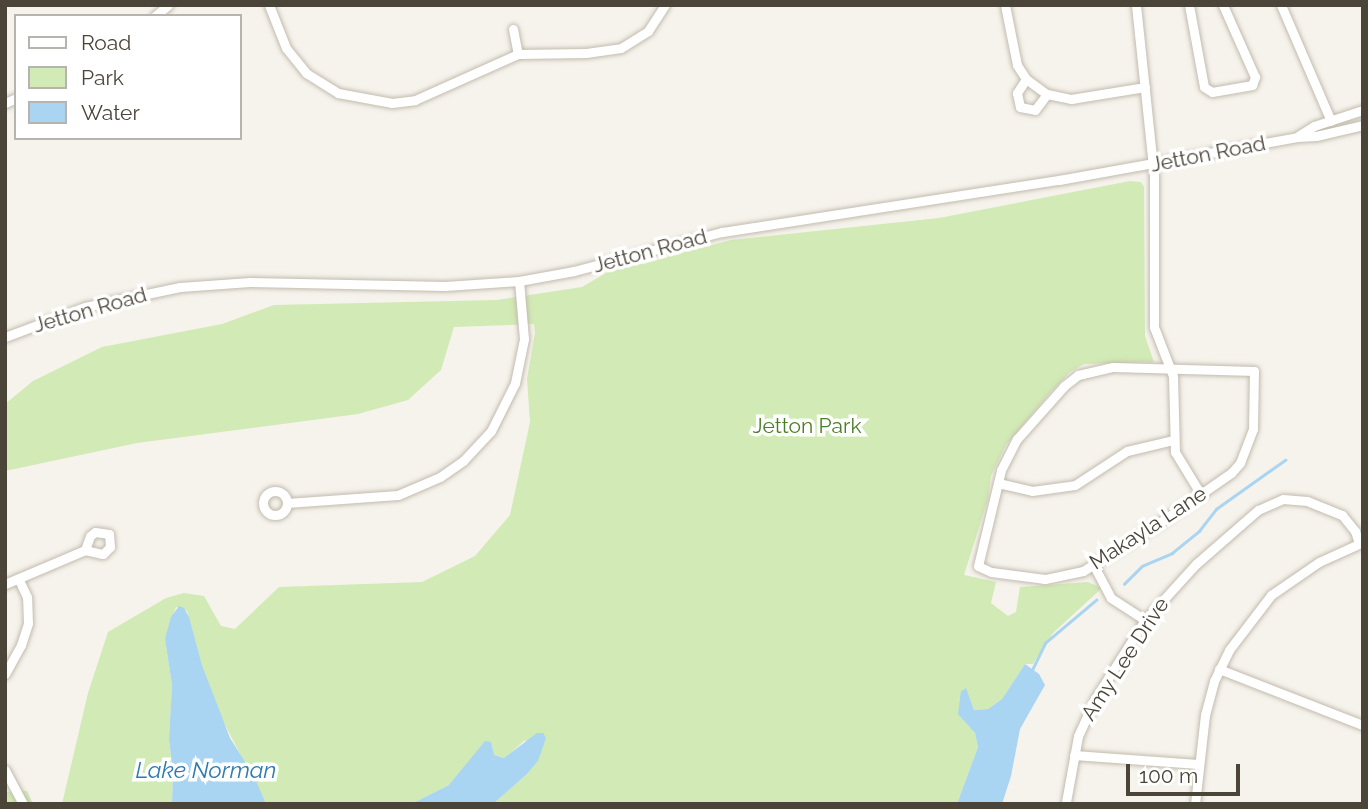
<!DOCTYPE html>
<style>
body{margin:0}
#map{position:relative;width:1368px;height:809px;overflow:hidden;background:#f6f3ec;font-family:Raleway,sans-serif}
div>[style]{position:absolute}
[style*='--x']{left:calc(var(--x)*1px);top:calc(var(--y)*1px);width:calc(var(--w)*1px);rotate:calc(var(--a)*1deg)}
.green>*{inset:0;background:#d2eab5}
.water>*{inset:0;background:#a9d4f2}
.stream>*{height:2.5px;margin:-1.25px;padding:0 1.25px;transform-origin:1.25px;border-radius:1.25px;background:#a9d4f2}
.roads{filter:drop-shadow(0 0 2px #c2bbae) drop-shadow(0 0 2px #c2bbae)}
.minor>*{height:9px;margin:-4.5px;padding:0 4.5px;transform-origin:4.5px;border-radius:4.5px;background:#fff}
.minor>.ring{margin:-4.5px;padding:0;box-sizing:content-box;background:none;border:9px solid #fff;border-radius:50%}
span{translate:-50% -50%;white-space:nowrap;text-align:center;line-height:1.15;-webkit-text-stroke:7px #fff;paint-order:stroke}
.street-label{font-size:21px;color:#4b4439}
.park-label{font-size:21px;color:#4a7f2a}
.water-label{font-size:23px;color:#2e7ab2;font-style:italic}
.frame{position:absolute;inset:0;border:7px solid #4b4439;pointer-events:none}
.legend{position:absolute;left:14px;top:14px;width:228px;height:126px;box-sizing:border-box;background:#fff;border:2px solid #b7b4b0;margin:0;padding:9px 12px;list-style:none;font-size:21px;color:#4b4439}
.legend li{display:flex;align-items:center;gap:14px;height:35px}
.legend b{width:35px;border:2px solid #b7b4b0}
.scale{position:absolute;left:1126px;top:764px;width:114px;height:32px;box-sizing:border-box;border:4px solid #4b4439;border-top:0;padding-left:9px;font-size:21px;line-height:24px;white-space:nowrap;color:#4b4439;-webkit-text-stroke:5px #fff;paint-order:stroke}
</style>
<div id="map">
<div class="green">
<div style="clip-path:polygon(1130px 181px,1141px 182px,1144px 187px,1145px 336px,1154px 362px,1084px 364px,1070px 372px,1049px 394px,1006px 445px,991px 476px,988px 499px,964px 575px,996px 582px,991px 603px,1008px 616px,1016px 612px,1020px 587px,1088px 582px,1102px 588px,1053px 633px,1033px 664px,1025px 664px,1002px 699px,988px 709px,974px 710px,966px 689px,963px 689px,959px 714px,975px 733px,978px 747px,957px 804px,493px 804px,527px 774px,538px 761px,525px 740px,505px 758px,493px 755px,492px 745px,449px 785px,411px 804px,266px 804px,222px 719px,202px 665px,187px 611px,176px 607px,165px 639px,172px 685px,169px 739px,173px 772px,172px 804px,62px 804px,88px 693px,108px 632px,166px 598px,184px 593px,204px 596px,221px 626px,235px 629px,279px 587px,422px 582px,475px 556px,510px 515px,530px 422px,527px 379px,535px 333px,534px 324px,454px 327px,441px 370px,408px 400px,358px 414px,137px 443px,5px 471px,5px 404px,33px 381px,102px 347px,222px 324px,274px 305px,497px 300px,582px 287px,606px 273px,731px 240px,939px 218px)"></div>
<div style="clip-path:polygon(27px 791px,33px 804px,5px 804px,5px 792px)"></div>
</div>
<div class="water">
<div style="clip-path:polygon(179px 606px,184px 608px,189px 617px,202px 665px,230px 738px,254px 776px,266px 804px,172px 804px,173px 772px,169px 739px,172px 685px,165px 639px,171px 617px)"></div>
<div style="clip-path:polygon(1025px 664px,1039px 674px,1045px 685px,1020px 729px,1011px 776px,1002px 804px,957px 804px,978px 747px,975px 733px,958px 714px,961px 691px,966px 688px,974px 710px,988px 709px,1002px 699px)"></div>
<div style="clip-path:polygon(537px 733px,543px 733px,546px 738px,538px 761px,527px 774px,493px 804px,411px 804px,449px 785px,485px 741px,491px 742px,494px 755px,504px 758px)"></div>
</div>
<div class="stream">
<div style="--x:1124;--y:584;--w:25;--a:-45"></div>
<div style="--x:1142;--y:566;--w:33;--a:-23"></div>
<div style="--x:1172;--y:553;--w:35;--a:-39"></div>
<div style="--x:1199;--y:531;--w:28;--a:-52"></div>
<div style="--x:1216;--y:509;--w:85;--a:-35.4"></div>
<div style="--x:1032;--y:670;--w:30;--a:-64"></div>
<div style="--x:1045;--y:643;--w:67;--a:-40.1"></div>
</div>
<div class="roads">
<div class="minor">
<div style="--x:269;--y:5;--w:46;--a:68.4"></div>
<div style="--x:286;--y:48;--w:32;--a:51"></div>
<div style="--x:306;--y:73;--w:38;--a:32"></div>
<div style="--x:338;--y:93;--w:55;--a:10.5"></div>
<div style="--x:392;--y:103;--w:23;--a:-7"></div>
<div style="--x:415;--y:100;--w:113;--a:-24.1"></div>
<div style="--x:518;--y:54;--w:68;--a:-0.8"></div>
<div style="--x:586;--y:53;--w:35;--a:-8"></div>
<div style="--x:621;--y:48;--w:32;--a:-32"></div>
<div style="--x:648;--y:31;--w:31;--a:-57"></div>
<div style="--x:1005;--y:5;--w:61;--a:78.7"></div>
<div style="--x:1017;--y:65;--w:17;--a:57"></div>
<div style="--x:1026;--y:79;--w:26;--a:36"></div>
<div style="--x:1047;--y:94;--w:25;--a:12"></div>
<div style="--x:1071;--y:99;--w:75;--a:-9.2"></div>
<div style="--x:1136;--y:5;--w:173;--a:84"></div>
<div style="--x:1154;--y:177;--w:150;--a:90"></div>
<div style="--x:1154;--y:327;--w:53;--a:68.8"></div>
<div style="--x:1173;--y:376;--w:76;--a:88.5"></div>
<div style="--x:1175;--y:452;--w:48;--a:58.6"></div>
<div style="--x:1189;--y:5;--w:83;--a:79.6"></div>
<div style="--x:1204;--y:87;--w:9;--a:32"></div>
<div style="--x:1212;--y:92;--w:41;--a:-9.9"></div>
<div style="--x:1252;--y:85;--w:9;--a:-69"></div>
<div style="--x:1255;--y:77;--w:79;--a:-114"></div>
<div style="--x:1281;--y:5;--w:126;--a:66.7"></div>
<div style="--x:155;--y:16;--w:17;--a:-40"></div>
<div style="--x:513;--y:29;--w:25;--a:79"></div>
<div style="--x:1026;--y:79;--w:17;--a:123"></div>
<div style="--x:1017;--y:93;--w:14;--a:78"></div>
<div style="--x:1020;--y:107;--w:15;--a:11"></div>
<div style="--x:1035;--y:110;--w:20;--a:-53"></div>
<div style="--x:5;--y:103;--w:12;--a:-24"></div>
<div style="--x:1298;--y:136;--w:19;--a:-32"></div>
<div style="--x:1314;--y:126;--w:52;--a:-18.1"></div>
<div style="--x:5;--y:337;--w:85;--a:-20.6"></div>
<div style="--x:85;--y:307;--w:97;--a:-11.9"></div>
<div style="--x:180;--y:287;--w:70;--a:-4.1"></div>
<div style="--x:250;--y:282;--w:195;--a:1.2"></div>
<div style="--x:445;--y:286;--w:74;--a:-3.9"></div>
<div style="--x:519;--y:281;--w:56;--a:-10.3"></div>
<div style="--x:574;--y:271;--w:153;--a:-14.8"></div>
<div style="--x:722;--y:232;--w:341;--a:-8.8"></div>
<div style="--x:1059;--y:180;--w:242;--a:-10.2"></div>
<div style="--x:1297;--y:137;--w:19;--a:-3"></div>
<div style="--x:1316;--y:136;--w:48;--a:-13.2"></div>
<div style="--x:1113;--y:367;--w:141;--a:1.6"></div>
<div style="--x:1254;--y:371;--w:58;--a:91"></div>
<div style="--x:1253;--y:429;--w:36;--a:111"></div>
<div style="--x:1240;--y:463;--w:13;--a:132"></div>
<div style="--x:1231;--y:473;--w:88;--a:145.2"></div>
<div style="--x:1159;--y:523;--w:90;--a:147.7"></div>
<div style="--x:1083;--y:571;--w:39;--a:168"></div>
<div style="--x:1045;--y:579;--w:54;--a:-172.6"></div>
<div style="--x:991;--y:572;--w:14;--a:-155"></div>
<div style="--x:978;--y:566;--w:99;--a:-76.5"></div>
<div style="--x:1001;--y:470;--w:35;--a:-63"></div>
<div style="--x:1017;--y:439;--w:71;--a:-48.4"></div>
<div style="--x:1064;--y:386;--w:18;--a:-38"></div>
<div style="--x:1078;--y:375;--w:36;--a:-13"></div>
<div style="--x:998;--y:483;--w:35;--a:13"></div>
<div style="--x:1032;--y:491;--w:43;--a:-7.9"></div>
<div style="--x:1075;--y:485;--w:62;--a:-33.2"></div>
<div style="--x:1127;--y:451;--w:47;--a:-13.4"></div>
<div class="ring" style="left:263px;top:491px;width:15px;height:15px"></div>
<div style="--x:287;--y:503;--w:111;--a:-4.1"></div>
<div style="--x:398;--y:495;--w:46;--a:-23.2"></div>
<div style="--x:440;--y:477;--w:28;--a:-35"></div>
<div style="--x:463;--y:461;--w:41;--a:-47"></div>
<div style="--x:491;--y:431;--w:54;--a:-63.4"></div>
<div style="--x:515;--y:383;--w:45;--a:-78.4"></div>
<div style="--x:524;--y:339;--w:58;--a:-94.9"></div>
<div style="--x:1094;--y:566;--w:36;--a:62"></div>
<div style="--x:1111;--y:598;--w:40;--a:32.9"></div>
<div style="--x:5;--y:584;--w:87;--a:-23"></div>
<div style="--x:85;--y:550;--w:18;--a:13"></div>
<div style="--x:103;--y:554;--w:10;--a:-45"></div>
<div style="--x:110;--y:547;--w:13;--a:-94"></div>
<div style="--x:109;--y:534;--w:14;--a:-172"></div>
<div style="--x:95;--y:532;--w:6;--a:141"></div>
<div style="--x:90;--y:536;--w:15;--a:110"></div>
<div style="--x:1219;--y:669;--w:155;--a:21.3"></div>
<div style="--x:5;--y:674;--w:33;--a:-61"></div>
<div style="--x:21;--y:645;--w:23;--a:-72"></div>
<div style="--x:28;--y:623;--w:26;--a:-92"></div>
<div style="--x:27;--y:597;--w:19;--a:-115"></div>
<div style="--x:1074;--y:755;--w:124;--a:4.2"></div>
<div style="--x:5;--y:770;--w:38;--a:62"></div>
<div style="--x:1066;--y:802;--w:67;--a:-79.7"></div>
<div style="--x:1078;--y:736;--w:41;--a:-65.3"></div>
<div style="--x:1095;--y:699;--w:93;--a:-57.7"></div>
<div style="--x:1145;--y:620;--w:76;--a:-47.7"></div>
<div style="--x:1196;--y:564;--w:82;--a:-41.1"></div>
<div style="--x:1258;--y:510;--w:27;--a:-24"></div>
<div style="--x:1283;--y:499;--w:24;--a:5"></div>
<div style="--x:1307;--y:501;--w:38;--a:22"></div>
<div style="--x:1342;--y:515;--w:21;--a:51"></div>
<div style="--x:1355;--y:531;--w:13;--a:72"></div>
<div style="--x:1195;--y:804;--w:90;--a:-83.6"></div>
<div style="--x:1205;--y:715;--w:35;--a:-75"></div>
<div style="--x:1214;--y:681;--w:34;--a:-64"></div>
<div style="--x:1229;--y:650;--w:69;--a:-52.6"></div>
<div style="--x:1271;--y:595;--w:58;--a:-34.5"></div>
<div style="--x:1319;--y:562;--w:48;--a:-24.4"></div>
</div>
</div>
<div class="street-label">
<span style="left:1208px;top:154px;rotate:-11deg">Jetton Road</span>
<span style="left:650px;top:251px;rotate:-15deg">Jetton Road</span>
<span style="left:90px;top:310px;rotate:-16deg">Jetton Road</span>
<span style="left:1148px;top:528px;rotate:-33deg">Makayla Lane</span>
<span style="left:1125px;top:659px;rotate:-57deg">Amy Lee Drive</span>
</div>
<div class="park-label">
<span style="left:807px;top:426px">Jetton Park</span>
</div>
<div class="water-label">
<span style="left:206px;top:770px">Lake Norman</span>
</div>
<div class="frame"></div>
<ul class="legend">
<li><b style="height:9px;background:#fff"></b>Road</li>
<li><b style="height:19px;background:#d2eab5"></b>Park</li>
<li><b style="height:19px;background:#a9d4f2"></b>Water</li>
</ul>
<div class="scale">100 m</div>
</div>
